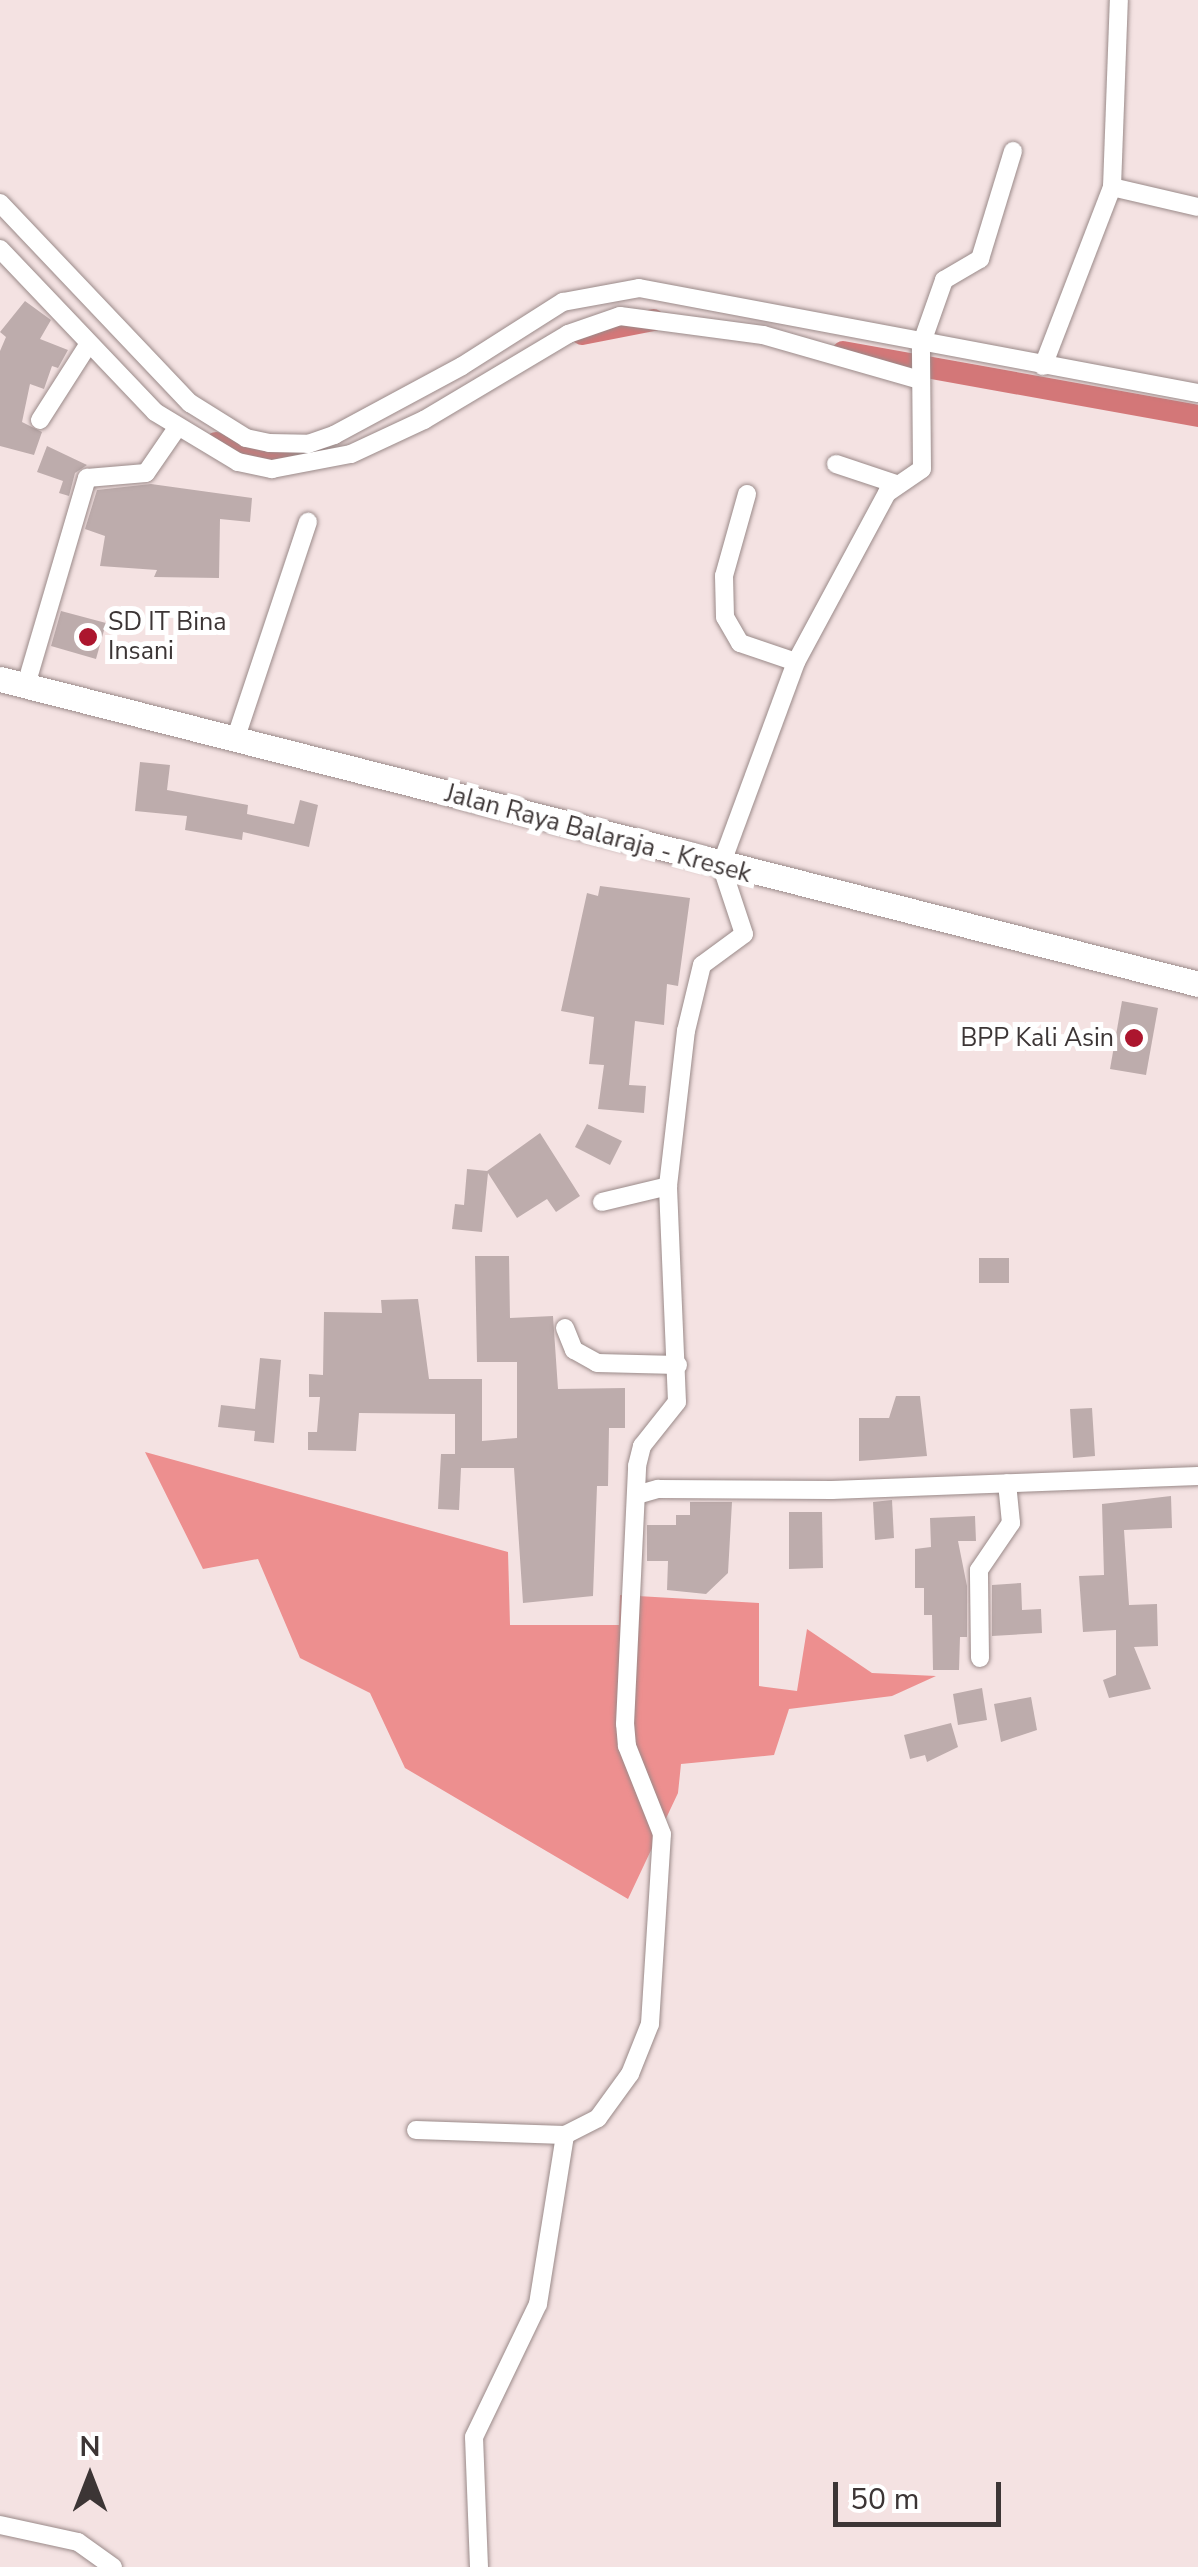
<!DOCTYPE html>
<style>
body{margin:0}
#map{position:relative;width:1198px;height:2567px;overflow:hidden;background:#f4e2e2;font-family:"Nunito Sans",sans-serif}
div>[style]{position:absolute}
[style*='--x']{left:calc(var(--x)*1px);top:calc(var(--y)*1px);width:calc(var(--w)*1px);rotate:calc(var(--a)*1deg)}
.forest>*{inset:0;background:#ed8f8f}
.canal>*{height:22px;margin:-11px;padding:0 11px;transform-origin:11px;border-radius:11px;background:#d37778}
.building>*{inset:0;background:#bdacac}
.roads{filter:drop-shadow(0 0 2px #9a8a89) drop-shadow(0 0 2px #9a8a89)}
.street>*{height:18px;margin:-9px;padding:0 9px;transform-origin:9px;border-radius:9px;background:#fff}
.secondary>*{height:25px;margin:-12.5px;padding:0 12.5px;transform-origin:12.5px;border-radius:12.5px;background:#fff}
.dots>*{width:28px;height:28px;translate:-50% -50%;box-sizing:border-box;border:5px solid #fff;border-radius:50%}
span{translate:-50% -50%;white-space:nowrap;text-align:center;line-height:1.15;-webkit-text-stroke:10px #fff;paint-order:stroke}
.poi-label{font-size:25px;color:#3c3535}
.left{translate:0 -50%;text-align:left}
.right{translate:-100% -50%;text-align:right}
.street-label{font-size:25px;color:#3c3535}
.north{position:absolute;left:40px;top:2427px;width:100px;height:100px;-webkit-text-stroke:8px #fff;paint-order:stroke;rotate:0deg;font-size:28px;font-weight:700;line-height:40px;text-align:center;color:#3c3535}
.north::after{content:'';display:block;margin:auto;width:35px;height:45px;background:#3c3535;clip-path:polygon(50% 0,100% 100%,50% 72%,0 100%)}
.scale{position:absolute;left:833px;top:2482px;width:168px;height:45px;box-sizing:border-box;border:5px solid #3c3535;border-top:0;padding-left:12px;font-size:30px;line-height:35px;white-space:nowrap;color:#3c3535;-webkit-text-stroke:8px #fff;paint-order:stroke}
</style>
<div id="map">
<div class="forest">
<div style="clip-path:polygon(145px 1452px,508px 1552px,510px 1625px,619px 1625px,620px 1595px,759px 1603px,759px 1686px,797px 1691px,807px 1629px,872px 1673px,936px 1676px,892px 1696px,789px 1709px,774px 1755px,681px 1764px,678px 1793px,628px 1899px,405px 1768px,370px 1693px,300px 1658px,258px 1559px,203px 1569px)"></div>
</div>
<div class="canal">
<div style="--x:582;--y:334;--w:73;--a:-11"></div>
<div style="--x:843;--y:352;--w:361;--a:10.2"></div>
<div style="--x:216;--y:443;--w:23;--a:29"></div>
<div style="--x:236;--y:454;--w:85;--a:2"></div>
</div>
<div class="building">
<div style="clip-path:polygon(25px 301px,51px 320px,40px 339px,68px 350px,58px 368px,52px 366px,44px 389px,30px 384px,22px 422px,42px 432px,34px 455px,0 446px,0 351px,6px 337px,0 332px)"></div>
<div style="clip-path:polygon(47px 446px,87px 465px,75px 473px,69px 496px,59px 493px,63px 481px,37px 472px)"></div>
<div style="clip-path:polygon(151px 484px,252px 498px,250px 522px,220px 519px,219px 578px,154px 577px,157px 570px,100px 566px,105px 536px,85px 529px,97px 490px)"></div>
<div style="clip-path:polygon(61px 611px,106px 623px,96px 659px,51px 646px)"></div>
<div style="clip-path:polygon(140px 762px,170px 765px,167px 790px,248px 805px,247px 814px,294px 824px,300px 800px,318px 805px,309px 847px,243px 832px,242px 840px,185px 830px,187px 816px,135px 811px)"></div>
<div style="clip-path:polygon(600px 886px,690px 898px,678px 986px,667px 984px,664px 1025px,635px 1021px,629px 1085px,646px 1086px,644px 1113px,598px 1109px,604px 1065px,589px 1064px,594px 1017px,561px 1011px,587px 893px,598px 896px)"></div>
<div style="clip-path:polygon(1122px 1001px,1158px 1008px,1146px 1075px,1110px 1069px)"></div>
<div style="clip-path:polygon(587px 1124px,622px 1141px,610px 1165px,575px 1147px)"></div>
<div style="clip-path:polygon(540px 1133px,580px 1196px,556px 1212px,547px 1199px,517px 1218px,488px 1173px,482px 1232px,452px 1229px,455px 1204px,464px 1205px,467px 1169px,487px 1171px)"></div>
<div style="clip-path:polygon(475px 1256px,509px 1256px,510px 1318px,553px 1316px,558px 1389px,625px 1388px,625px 1428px,609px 1428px,608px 1486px,597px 1486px,593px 1596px,523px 1603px,514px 1468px,461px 1468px,459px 1510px,438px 1509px,441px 1454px,455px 1454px,455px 1414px,359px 1413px,356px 1451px,308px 1450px,308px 1432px,317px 1432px,320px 1397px,309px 1397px,309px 1374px,323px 1375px,324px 1312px,382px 1313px,381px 1300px,418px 1299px,429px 1379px,482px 1379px,482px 1441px,517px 1438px,517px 1362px,477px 1362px)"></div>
<div style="clip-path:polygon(979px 1258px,1009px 1258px,1009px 1283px,979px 1283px)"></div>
<div style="clip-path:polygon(260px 1358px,281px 1360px,274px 1443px,254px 1441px,255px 1431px,218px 1427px,221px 1405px,255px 1409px)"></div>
<div style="clip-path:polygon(896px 1396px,920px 1396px,927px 1456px,859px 1461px,859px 1418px,889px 1418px)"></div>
<div style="clip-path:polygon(1092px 1408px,1095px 1456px,1073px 1458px,1070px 1409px)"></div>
<div style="clip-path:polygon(1171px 1496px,1172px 1528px,1124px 1530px,1129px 1605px,1157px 1604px,1158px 1646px,1134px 1647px,1151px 1689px,1109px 1698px,1103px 1680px,1116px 1675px,1116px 1630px,1083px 1632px,1079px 1576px,1104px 1575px,1102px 1504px)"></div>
<div style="clip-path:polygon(892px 1500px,894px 1538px,875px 1540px,873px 1502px)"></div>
<div style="clip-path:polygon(690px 1502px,732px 1502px,728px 1573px,706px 1594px,667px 1590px,668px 1561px,647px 1561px,647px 1525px,676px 1525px,676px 1515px,690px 1515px)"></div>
<div style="clip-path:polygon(789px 1512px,822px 1512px,823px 1568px,789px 1569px)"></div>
<div style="clip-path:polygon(975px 1516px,976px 1541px,958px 1541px,967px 1586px,967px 1637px,960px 1637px,959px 1670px,933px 1670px,932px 1615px,924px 1615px,924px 1588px,915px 1588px,915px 1549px,931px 1547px,930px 1518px)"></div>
<div style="clip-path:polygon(1021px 1583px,1022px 1610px,1041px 1609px,1042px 1633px,992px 1636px,992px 1585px)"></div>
<div style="clip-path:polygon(982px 1688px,987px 1720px,958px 1725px,953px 1694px)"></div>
<div style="clip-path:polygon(1031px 1697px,1037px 1730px,1001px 1742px,994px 1704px)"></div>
<div style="clip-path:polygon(951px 1723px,958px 1747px,927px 1762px,925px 1755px,910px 1759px,904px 1735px)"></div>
</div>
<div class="roads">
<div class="street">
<div style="--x:1112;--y:187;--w:187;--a:-87.9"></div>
<div style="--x:0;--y:203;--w:276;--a:46.5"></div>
<div style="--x:190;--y:403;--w:66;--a:32"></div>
<div style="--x:246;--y:438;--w:24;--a:12"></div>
<div style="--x:269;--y:443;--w:39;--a:1"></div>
<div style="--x:308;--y:444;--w:28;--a:-19"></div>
<div style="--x:334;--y:435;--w:145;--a:-28.3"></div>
<div style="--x:462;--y:366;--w:120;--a:-32.4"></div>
<div style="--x:563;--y:302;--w:77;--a:-10.4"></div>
<div style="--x:639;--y:288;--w:569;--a:10.64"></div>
<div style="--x:0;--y:249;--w:225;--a:46.4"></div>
<div style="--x:155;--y:412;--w:97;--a:31.1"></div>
<div style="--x:238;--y:462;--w:35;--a:12"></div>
<div style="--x:272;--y:469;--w:80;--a:-10.8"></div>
<div style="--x:351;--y:454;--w:81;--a:-25"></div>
<div style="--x:424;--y:420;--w:168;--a:-30.8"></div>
<div style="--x:568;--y:334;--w:55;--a:-19.1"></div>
<div style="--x:620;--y:316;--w:144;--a:7.6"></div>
<div style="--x:763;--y:335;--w:159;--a:16"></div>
<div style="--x:1043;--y:366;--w:192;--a:-68.9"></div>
<div style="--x:1112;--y:187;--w:88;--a:13.1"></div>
<div style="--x:40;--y:420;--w:89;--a:-57.4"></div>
<div style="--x:836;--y:464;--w:63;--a:18.4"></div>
<div style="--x:747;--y:494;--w:85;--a:105.7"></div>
<div style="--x:724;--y:576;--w:41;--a:88.6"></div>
<div style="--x:725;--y:617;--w:30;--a:60"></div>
<div style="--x:740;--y:643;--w:59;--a:18.7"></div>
<div style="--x:26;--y:685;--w:216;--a:-73.6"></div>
<div style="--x:87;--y:478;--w:59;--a:-4.8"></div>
<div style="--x:146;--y:473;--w:55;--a:-55.4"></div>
<div style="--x:236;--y:737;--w:227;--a:-71.5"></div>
<div style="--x:602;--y:1202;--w:68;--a:-13.6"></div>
<div style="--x:565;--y:1328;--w:24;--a:68"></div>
<div style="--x:574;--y:1350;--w:26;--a:29"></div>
<div style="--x:597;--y:1363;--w:81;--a:1.4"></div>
<div style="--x:640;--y:1494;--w:19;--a:-16"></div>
<div style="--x:658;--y:1489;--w:174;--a:0.3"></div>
<div style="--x:832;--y:1490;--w:366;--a:-2.2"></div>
<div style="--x:980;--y:1658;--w:88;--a:-90.7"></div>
<div style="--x:979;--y:1570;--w:57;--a:-55.8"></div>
<div style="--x:1011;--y:1523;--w:40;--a:-95.7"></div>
<div style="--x:416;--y:2130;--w:149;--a:1.9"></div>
<div style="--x:565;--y:2135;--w:37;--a:-27"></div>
<div style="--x:598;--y:2118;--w:54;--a:-54"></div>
<div style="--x:630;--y:2074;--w:54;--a:-68.2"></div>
<div style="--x:650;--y:2024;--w:190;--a:-86.4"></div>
<div style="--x:662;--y:1834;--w:95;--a:-111.7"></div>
<div style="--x:627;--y:1746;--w:22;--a:-95"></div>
<div style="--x:625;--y:1724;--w:258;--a:-87.3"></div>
<div style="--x:637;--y:1466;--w:21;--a:-76"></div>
<div style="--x:642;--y:1446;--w:56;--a:-51.5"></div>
<div style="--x:677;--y:1402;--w:216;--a:-92.4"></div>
<div style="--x:668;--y:1186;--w:156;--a:-83.4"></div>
<div style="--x:686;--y:1031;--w:68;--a:-76.4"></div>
<div style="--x:702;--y:965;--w:52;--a:-36.4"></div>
<div style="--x:744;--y:934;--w:73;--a:-108.4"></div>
<div style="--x:721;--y:865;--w:216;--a:-69.7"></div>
<div style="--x:796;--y:662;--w:192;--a:-61.7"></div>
<div style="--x:887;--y:493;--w:42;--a:-34.4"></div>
<div style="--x:922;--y:469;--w:124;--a:-90.5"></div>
<div style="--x:921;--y:345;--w:69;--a:-70.5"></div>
<div style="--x:944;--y:280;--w:42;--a:-30.3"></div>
<div style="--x:980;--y:259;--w:113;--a:-73"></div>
<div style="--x:0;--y:2525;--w:80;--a:12.3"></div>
<div style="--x:78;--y:2542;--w:43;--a:35.5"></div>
<div style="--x:479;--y:2567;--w:130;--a:-92.2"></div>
<div style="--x:474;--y:2437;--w:148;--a:-64.3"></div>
<div style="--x:538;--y:2304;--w:171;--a:-80.9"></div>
</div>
<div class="secondary">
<div style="--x:0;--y:679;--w:1236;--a:14.28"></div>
</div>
</div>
<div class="dots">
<div style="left:88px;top:637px;background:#ac162e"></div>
<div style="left:1134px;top:1038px;background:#ac162e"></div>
</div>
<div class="poi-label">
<span class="left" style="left:108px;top:637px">SD IT Bina<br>Insani</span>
<span class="right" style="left:1114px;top:1038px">BPP Kali Asin</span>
</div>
<div class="street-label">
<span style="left:598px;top:834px;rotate:15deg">Jalan Raya Balaraja - Kresek</span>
</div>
<div class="north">N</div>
<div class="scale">50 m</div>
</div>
